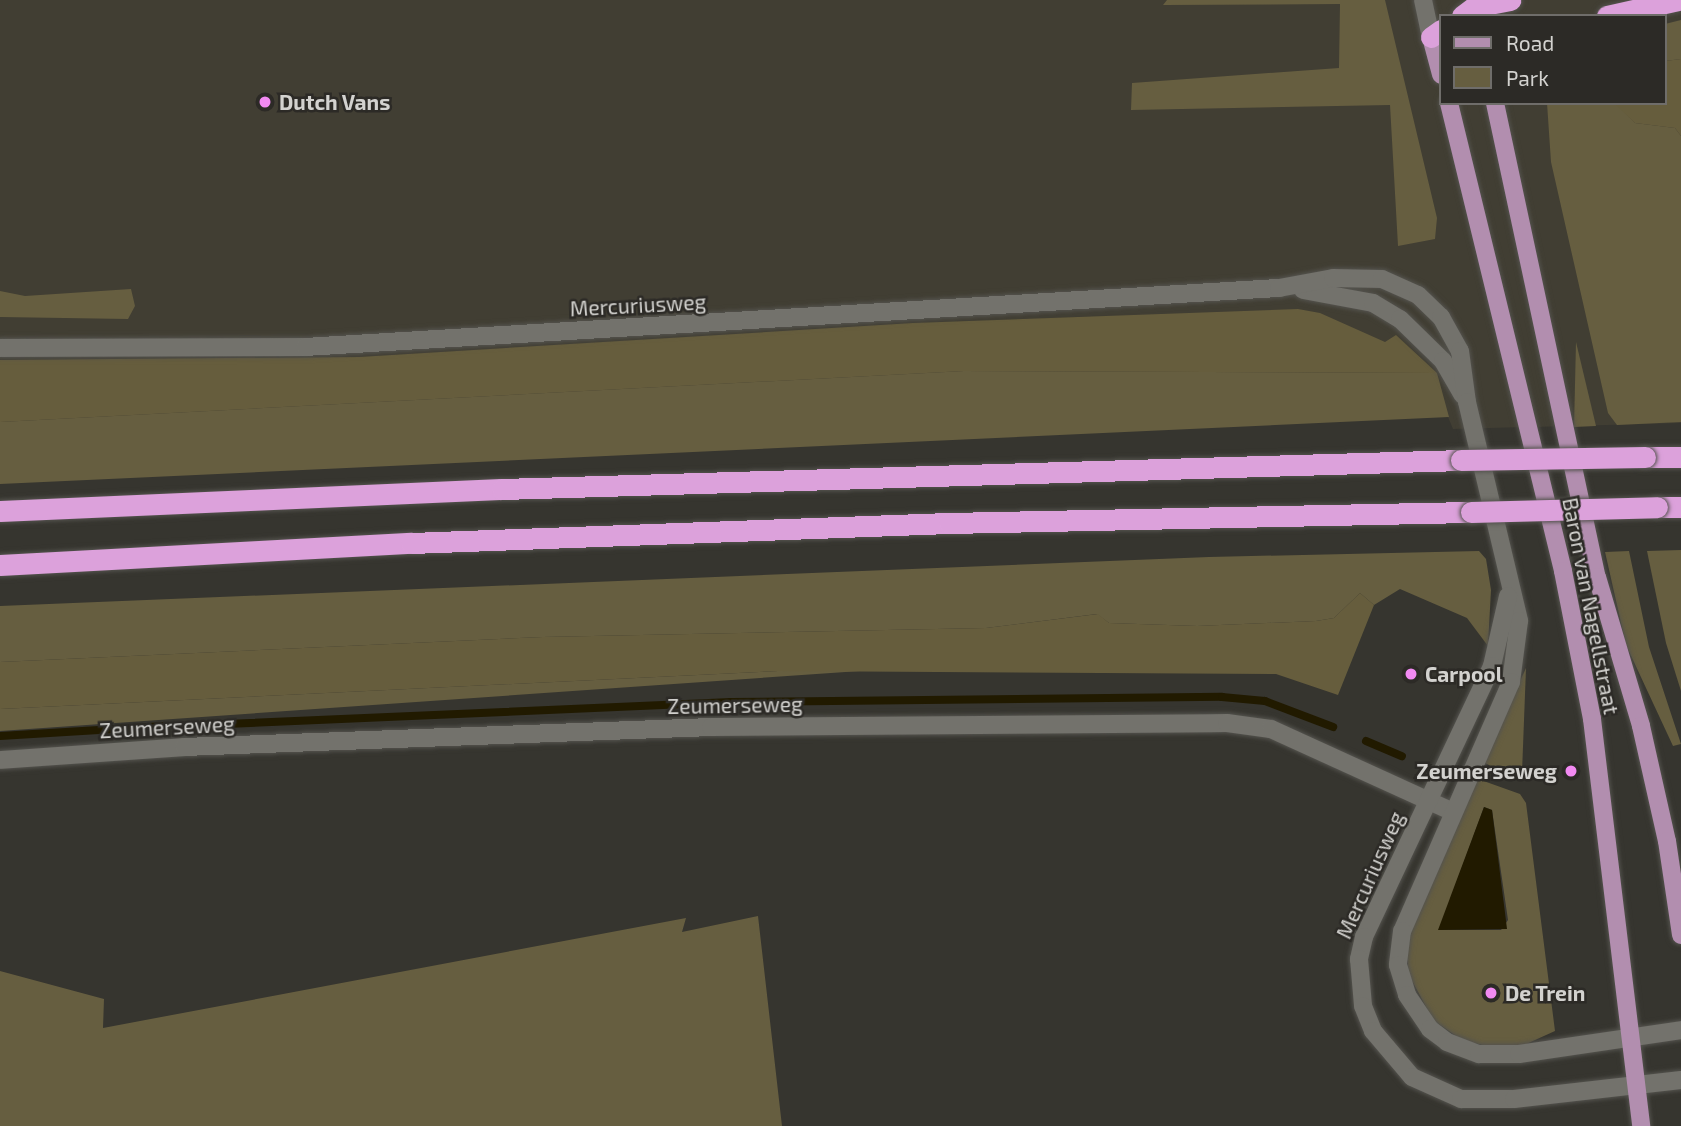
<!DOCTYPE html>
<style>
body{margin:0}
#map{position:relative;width:1681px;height:1126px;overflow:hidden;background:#36352f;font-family:"Exo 2",sans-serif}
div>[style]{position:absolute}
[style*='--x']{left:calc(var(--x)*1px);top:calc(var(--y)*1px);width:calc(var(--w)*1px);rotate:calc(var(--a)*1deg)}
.built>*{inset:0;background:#413e33}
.green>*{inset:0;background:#665e40}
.forest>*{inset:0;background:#665d3d}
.water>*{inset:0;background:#211a00}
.stream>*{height:8px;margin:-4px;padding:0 4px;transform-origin:4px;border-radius:4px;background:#211a00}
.roads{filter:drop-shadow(0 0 2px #54534e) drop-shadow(0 0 2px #54534e)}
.street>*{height:18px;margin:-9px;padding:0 9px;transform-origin:9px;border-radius:9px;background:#73726c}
.secondary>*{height:18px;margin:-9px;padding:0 9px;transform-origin:9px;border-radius:9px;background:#73726c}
.primary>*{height:18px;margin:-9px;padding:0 9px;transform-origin:9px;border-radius:9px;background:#b28eaf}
.highway>*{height:21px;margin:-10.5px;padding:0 10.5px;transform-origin:10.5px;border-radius:10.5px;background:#dca1db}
.bridges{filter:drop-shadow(0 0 2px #54534e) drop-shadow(0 0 2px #54534e)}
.highway-bridge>*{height:21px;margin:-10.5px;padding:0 10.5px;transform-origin:10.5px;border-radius:10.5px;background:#dca1db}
.dots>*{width:19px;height:19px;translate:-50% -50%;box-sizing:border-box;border:4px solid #2c2a26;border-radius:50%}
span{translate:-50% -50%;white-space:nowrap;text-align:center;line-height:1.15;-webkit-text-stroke:5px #2c2a26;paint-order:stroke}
.poi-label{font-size:21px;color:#d3d2cf;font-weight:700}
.left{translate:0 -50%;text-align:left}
.right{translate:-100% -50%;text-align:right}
.street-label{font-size:21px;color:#d3d2cf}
.legend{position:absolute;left:1439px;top:14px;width:228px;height:91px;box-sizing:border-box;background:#2c2a26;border:2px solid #6f6d6a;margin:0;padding:9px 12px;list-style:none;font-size:21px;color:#d3d2cf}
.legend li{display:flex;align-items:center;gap:14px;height:35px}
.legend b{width:35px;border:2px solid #6f6d6a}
</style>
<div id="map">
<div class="built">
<div style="clip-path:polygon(evenodd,0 0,1681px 0,1681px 423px,1453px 429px,1448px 417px,0 453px,0 0,1441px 16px,1665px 16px,1665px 103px,1441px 103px,1441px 16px)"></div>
</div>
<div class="green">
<div style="clip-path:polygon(1167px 0,1385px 0,1437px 218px,1435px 239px,1398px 246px,1390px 105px,1131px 110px,1132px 83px,1339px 68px,1340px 4px,1163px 5px)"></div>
<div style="clip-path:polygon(1681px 20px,1681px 59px,1665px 61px,1665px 24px)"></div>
<div style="clip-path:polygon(1547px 103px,1616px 103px,1635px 123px,1675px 128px,1681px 136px,1681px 422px,1617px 425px,1608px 413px,1551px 162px)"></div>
<div style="clip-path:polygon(131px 289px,135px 306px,128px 319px,0 317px,0 291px,25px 296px)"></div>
<div style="clip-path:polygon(1576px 342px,1596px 426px,1574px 427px)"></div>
<div style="clip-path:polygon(964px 371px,1437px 373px,1449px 417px,0 484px,0 422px)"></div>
<div style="clip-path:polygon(1681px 550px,1681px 691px,1666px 643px,1647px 551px)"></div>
<div style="clip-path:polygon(1479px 551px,1486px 559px,1491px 590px,1488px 646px,1467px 618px,1400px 589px,1374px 605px,1360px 593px,1334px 618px,1316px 621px,1197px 626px,1109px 623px,1097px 614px,986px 628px,543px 637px,0 662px,0 606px,1209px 557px)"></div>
<div style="clip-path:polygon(1629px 551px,1649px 647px,1681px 744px,1673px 746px,1626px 645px,1605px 552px)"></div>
<div style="clip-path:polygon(1526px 668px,1522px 773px,1501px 771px,1483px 762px)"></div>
<div style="clip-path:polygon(778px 671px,860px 671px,0 731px,0 709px)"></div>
<div style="clip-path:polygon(evenodd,1478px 779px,1520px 794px,1526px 803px,1555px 1031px,1524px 1045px,1495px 1048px,1462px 1040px,1433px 1020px,1409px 975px,1407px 956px,1413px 918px,1478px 779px,1484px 807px,1492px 810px,1508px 920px,1501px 930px,1439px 930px,1484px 807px)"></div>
<div style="clip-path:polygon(758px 916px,782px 1126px,0 1126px,0 971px,104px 999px,103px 1028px,686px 918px,682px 932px)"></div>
</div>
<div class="forest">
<div style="clip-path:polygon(1681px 59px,1681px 136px,1675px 128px,1635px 123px,1616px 105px,1665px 103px,1665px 61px)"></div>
<div style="clip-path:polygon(1298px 309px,1320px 313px,1385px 342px,1396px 335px,1437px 373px,964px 371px,0 422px,0 360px,359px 357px,913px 323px)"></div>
<div style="clip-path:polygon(1360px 593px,1374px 605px,1338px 695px,1276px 674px,778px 671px,0 709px,0 662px,543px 637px,986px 628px,1098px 614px,1109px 623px,1197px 626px,1316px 621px,1334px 618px)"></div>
</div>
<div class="water">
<div style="clip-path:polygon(1484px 807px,1492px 810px,1507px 929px,1438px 930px)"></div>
</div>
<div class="stream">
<div style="--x:204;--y:725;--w:528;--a:-2.5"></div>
<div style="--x:731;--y:702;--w:491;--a:-0.6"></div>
<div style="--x:1222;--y:697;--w:43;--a:5.3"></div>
<div style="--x:1265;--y:701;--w:73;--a:20.9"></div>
<div style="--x:0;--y:736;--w:165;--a:-3.5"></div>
<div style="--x:1366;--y:741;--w:39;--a:23"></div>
</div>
<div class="roads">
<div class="street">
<div style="--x:0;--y:760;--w:184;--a:-4"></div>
<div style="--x:184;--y:747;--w:527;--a:-2.17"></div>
<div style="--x:711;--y:727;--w:516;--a:-0.44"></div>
<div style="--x:1227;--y:723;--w:44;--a:7.8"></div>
<div style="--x:1271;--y:729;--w:200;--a:24.5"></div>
</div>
<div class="secondary">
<div style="--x:1423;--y:0;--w:38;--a:78"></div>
<div style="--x:1303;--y:290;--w:71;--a:10.5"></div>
<div style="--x:1373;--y:303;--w:31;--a:31"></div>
<div style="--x:1400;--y:319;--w:60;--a:44.3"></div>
<div style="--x:1443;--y:361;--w:39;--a:60"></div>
<div style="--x:0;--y:348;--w:305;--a:-0.2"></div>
<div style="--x:305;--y:347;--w:976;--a:-3.47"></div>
<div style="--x:1279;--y:288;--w:55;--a:-10.5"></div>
<div style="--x:1333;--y:278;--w:49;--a:1.2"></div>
<div style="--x:1382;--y:279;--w:39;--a:24"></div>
<div style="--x:1418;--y:295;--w:32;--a:44"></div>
<div style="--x:1441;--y:317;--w:39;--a:61"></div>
<div style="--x:1460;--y:351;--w:51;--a:82.2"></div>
<div style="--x:1467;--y:402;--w:225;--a:76.6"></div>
<div style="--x:1519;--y:621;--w:62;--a:97.5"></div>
<div style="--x:1511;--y:682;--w:272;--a:113.6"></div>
<div style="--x:1402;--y:931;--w:34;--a:97"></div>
<div style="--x:1398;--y:965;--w:31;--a:73"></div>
<div style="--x:1407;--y:995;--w:41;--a:55.9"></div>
<div style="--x:1430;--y:1029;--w:21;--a:37"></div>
<div style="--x:1447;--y:1042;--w:34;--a:21"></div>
<div style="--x:1479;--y:1054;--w:40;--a:0"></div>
<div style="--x:1519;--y:1054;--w:164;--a:-8.4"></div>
<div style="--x:1508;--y:596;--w:72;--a:102.9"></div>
<div style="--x:1492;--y:666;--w:300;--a:115.3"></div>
<div style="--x:1364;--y:937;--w:23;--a:103"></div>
<div style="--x:1359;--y:959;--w:47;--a:85.1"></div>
<div style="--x:1363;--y:1006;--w:27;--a:68"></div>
<div style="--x:1373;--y:1031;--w:60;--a:49.7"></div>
<div style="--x:1412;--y:1077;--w:54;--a:24.2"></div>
<div style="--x:1461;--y:1099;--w:53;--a:0"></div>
<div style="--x:1514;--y:1099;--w:168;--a:-6.5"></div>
</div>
<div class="primary">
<div style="--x:1431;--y:37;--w:39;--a:75"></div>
<div style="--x:1449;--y:103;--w:482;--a:76.3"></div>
<div style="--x:1563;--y:571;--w:151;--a:78.9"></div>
<div style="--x:1592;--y:719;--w:410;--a:83.1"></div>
<div style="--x:1495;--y:103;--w:485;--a:77.9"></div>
<div style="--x:1597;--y:577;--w:155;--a:73.5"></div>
<div style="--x:1641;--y:726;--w:118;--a:77.3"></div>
<div style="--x:1667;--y:841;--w:95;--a:81.5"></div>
</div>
<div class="highway">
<div style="--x:1462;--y:16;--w:15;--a:-37"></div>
<div style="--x:1474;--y:7;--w:37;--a:-11"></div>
<div style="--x:1607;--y:16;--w:73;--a:-12.7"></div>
<div style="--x:1431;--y:37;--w:12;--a:-35"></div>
<div style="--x:1645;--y:457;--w:36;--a:0"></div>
<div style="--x:1657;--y:507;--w:24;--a:0"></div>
<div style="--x:0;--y:511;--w:502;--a:-2.51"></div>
<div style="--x:502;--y:489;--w:959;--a:-1.73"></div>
<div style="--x:0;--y:565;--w:412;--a:-3.1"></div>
<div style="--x:411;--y:543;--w:538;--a:-2.13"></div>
<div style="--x:949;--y:523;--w:522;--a:-1.21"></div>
</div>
</div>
<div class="bridges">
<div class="highway-bridge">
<div style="--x:1461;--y:460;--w:184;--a:-0.9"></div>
<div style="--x:1471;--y:512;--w:186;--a:-1.5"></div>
</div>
</div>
<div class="dots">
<div style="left:265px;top:102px;background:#f28af2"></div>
<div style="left:1411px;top:674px;background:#f28af2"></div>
<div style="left:1571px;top:771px;background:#f28af2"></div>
<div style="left:1491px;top:993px;background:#f28af2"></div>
</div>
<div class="poi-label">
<span class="left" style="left:279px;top:102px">Dutch Vans</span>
<span class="left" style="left:1425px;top:674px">Carpool</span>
<span class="right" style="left:1557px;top:771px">Zeumerseweg</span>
<span class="left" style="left:1505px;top:993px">De Trein</span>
</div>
<div class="street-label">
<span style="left:638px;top:305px;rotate:-3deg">Mercuriusweg</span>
<span style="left:1591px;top:606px;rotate:79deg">Baron van Nagellstraat</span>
<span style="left:735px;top:705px;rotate:-1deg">Zeumerseweg</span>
<span style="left:167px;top:727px;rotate:-3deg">Zeumerseweg</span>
<span style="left:1370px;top:875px;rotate:-66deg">Mercuriusweg</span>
</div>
<ul class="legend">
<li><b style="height:9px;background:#b28eaf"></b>Road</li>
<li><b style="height:19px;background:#665e40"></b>Park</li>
</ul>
</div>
